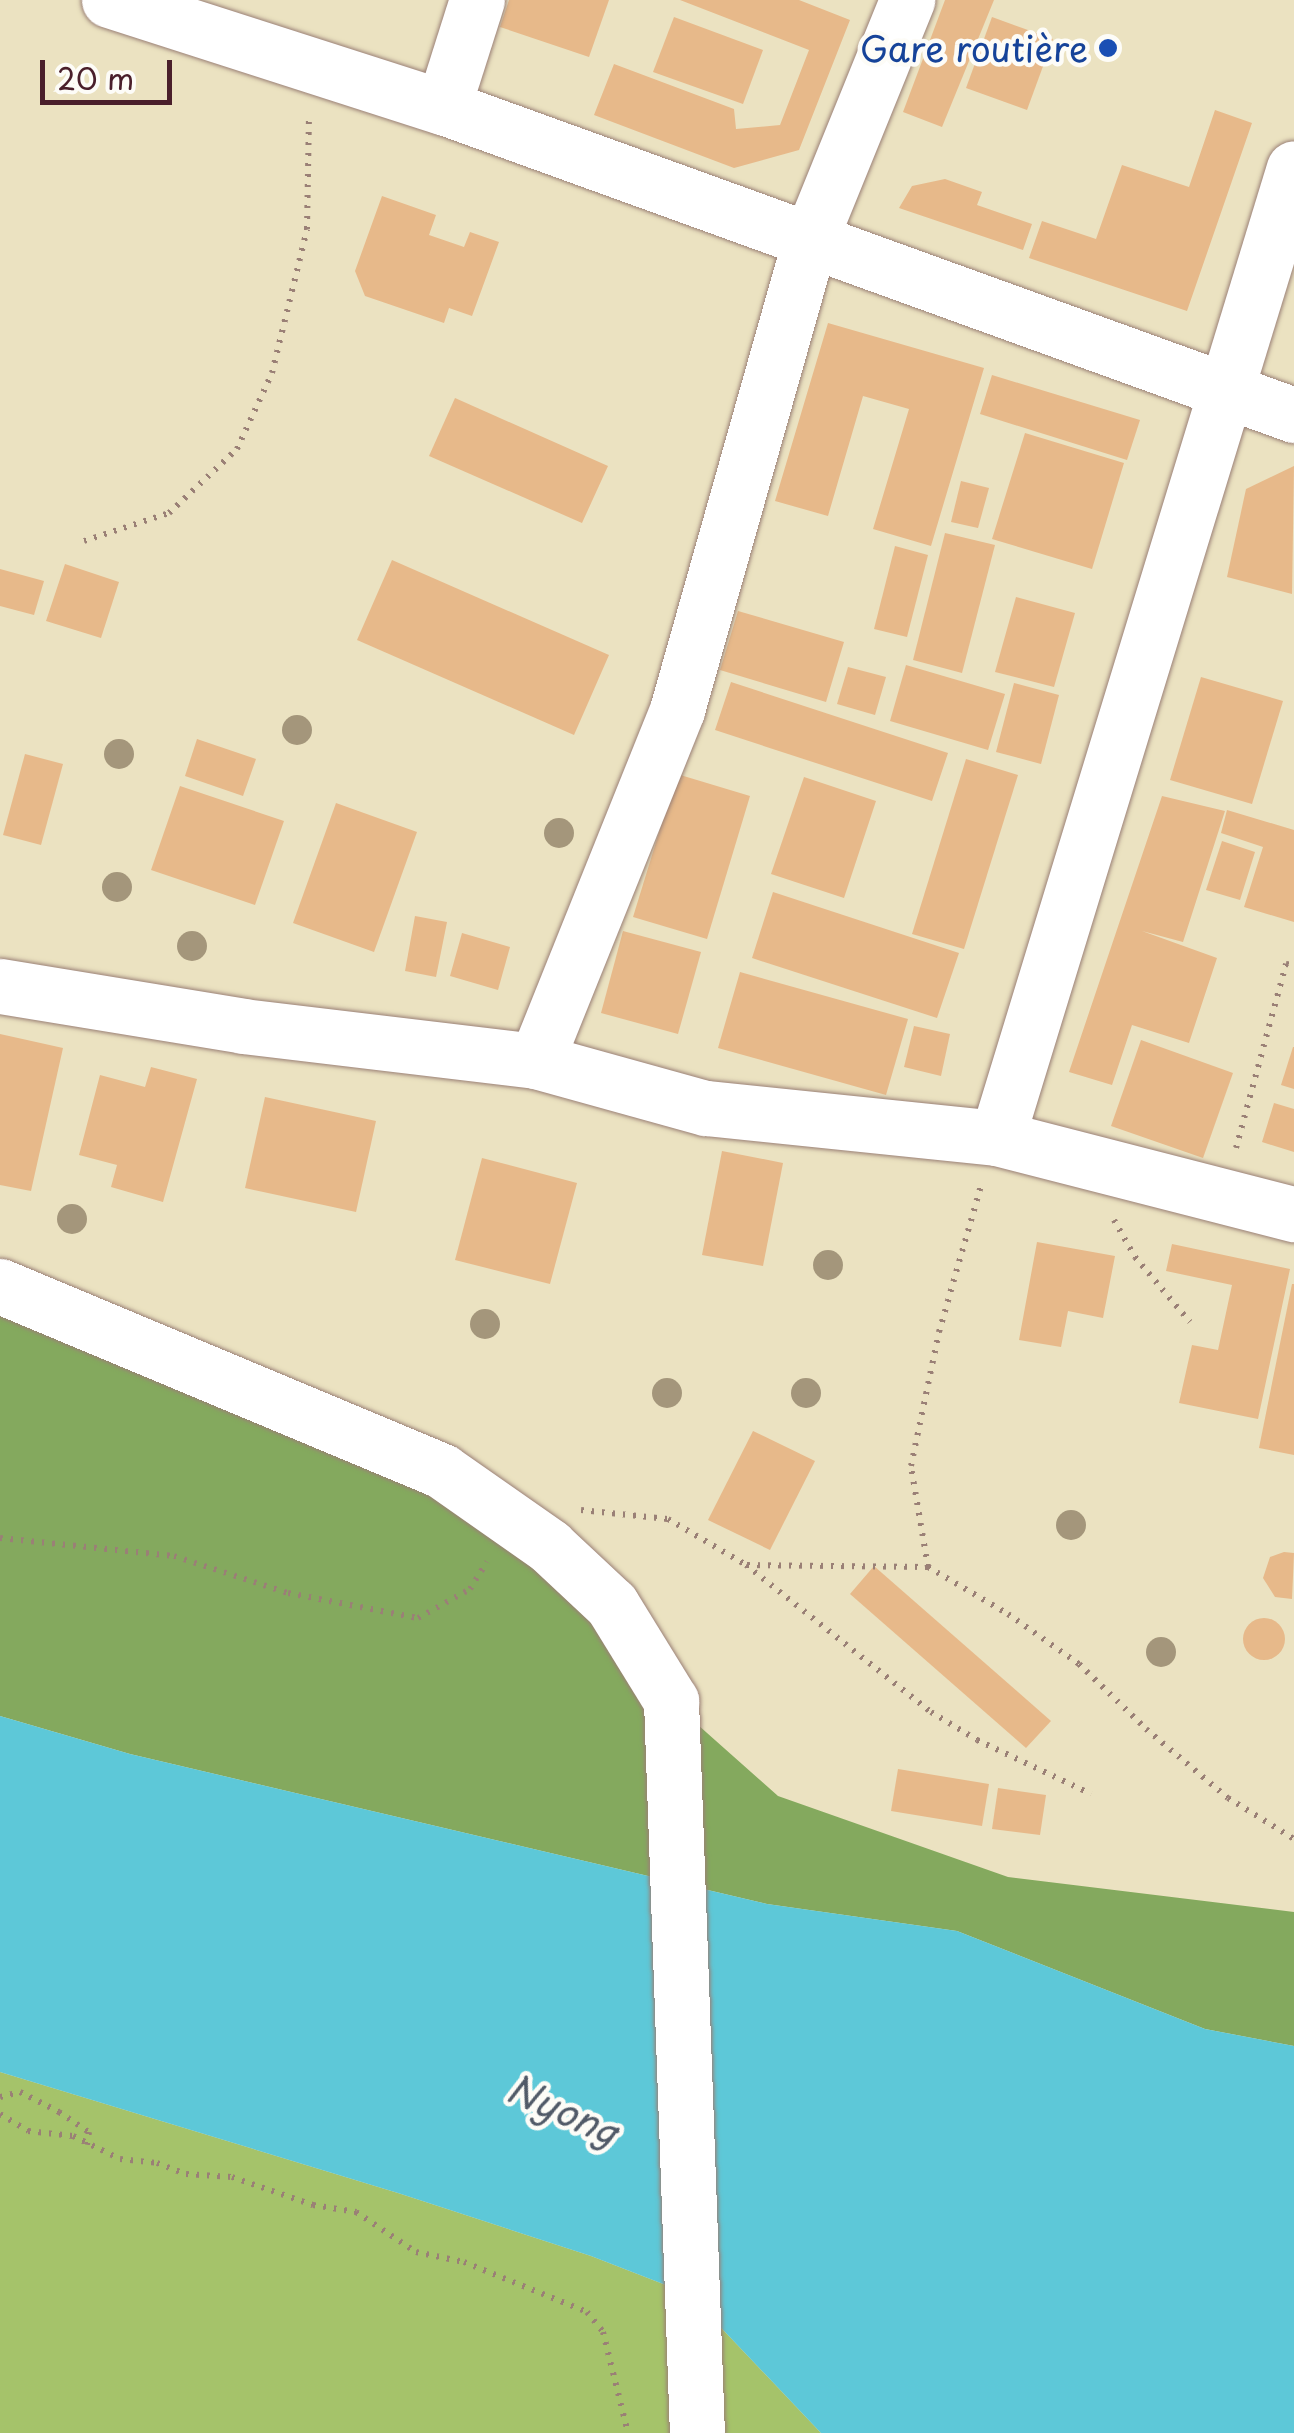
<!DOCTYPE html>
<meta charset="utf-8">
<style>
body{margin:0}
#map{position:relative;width:1294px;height:2433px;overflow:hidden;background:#ebe2c1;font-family:"Playpen Sans",sans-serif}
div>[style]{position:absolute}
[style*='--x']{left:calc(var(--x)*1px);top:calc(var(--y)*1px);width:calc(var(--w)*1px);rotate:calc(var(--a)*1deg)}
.green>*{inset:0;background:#a5c36a}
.forest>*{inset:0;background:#84a95e}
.water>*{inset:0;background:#5dc8d8}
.building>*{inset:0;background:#e7b98a}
.round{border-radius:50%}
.path>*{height:6px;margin-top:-3px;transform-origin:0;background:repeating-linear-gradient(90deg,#9a8076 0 2.5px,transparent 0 10.5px)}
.roads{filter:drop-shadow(0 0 2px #9a8076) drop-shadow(0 0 2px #9a8076)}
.minor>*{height:55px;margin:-27.5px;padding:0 27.5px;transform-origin:27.5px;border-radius:27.5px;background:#fff}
.major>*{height:55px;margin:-27.5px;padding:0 27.5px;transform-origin:27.5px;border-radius:27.5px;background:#fff}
.trees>*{width:30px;height:30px;margin:-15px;border-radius:50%;background:#a4967b}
.dots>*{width:28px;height:28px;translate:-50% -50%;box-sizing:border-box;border:5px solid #fdfcf7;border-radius:50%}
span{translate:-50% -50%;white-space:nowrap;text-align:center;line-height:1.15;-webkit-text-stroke:9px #fdfcf7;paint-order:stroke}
.transit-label{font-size:35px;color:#164399}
.right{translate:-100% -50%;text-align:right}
.water-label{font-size:38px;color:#515a68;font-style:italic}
.scale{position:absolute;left:40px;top:60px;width:132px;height:45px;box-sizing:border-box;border:5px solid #4a1f2b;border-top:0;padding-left:12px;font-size:30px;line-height:35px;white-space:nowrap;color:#4a1f2b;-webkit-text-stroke:8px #fdfcf7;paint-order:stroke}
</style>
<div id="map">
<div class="green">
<div style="clip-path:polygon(0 2072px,398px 2193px,591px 2256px,689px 2294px,821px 2433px,0 2433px)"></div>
</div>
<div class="forest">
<div style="clip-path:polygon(0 1286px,442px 1471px,671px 1701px,778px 1796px,1008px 1877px,1294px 1912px,1294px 2046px,1205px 2029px,957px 1931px,767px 1904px,130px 1754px,0 1716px)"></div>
</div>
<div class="water">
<div style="clip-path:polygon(0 1716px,130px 1754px,767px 1904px,957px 1931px,1205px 2029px,1294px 2046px,1294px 2433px,821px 2433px,689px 2294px,591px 2256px,398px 2193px,0 2072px)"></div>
</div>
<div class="building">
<div style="clip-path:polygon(509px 0,609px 0,589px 57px,500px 27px)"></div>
<div style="clip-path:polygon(680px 0,799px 0,850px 20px,799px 150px,734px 168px,594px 115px,614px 64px,734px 109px,736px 129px,780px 125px,809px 50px)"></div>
<div style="clip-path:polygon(945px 0,994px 0,942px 127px,903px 112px)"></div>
<div style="clip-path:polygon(674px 17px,763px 50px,743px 104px,653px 72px)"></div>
<div style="clip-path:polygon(992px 17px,1053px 39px,1027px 110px,966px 88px)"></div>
<div style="clip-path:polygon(1215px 110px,1252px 123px,1187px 311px,1029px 258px,1042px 221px,1096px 239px,1122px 165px,1189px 187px)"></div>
<div style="clip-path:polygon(945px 179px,982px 192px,977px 205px,1032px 224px,1023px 250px,899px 208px,912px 186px)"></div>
<div style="clip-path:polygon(382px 196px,436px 215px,429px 235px,464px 247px,470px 232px,499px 242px,472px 316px,449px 308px,444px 323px,365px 296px,355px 271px)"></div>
<div style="clip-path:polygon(828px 323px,984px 368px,931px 546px,873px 529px,909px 409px,863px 396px,828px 516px,775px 501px)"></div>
<div style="clip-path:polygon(992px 375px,1140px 420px,1127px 460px,980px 414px)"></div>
<div style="clip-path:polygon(455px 398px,608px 466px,582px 523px,429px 456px)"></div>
<div style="clip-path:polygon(1025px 433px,1124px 463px,1092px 569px,992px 539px)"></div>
<div style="clip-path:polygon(1294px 466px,1292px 594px,1227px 577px,1246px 489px)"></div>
<div style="clip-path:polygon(961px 481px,989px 488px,978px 528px,951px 522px)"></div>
<div style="clip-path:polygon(945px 533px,995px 545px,962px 673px,913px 660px)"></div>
<div style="clip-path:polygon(895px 546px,928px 555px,907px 637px,874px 629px)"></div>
<div style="clip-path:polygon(392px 560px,609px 655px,574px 735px,357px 640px)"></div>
<div style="clip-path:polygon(65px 564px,119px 582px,101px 638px,46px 621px)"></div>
<div style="clip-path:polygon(0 569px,44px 581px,34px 615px,0 606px)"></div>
<div style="clip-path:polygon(1016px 597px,1075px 613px,1054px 687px,995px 672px)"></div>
<div style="clip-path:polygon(738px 611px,844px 642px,826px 702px,720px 670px)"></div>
<div style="clip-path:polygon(906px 665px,1005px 694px,988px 750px,890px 721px)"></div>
<div style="clip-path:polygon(848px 667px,886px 677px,875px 715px,837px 704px)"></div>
<div style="clip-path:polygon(1201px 677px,1283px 701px,1252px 804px,1170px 780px)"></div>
<div style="clip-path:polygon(731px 682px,948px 753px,932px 801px,715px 730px)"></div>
<div style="clip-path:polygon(1014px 683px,1059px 695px,1041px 764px,996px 752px)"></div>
<div style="clip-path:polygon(197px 739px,256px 759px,243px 796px,185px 776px)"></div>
<div style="clip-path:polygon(25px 754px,63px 764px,41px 845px,3px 835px)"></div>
<div style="clip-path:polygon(966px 759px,1018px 775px,964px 949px,912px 934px)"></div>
<div style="clip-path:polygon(677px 774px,750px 796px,707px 939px,633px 917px)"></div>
<div style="clip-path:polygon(804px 777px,876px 801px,844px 898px,771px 874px)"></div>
<div style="clip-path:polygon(180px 786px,284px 821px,255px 905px,151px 870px)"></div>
<div style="clip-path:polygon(1162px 796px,1225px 811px,1183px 942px,1142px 931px,1217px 958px,1189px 1043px,1132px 1025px,1112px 1085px,1069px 1072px)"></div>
<div style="clip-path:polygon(336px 803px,417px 832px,374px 952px,293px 923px)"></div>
<div style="clip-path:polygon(1227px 810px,1294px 830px,1294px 922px,1244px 907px,1263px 847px,1221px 833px)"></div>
<div style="clip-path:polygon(1222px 841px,1255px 852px,1240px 900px,1206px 890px)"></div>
<div style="clip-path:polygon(773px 892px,959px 953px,937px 1018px,752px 958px)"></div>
<div style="clip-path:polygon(415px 916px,447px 922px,436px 977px,405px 971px)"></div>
<div style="clip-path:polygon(623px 931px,701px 952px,678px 1034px,601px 1013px)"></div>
<div style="clip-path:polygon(462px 933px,510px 947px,498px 990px,450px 976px)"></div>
<div style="clip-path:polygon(740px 972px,908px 1019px,886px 1095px,718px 1048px)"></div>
<div style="clip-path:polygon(914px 1026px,950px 1034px,941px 1076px,904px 1067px)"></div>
<div style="clip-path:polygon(0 1034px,63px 1048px,31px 1191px,0 1185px)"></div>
<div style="clip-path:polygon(1141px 1040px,1233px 1073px,1203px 1158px,1111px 1126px)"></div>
<div style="clip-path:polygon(1293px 1047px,1294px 1047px,1294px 1089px,1281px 1085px)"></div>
<div style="clip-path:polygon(151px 1067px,197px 1079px,163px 1202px,111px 1187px,117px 1165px,79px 1155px,100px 1075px,145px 1087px)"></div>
<div style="clip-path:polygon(265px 1097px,376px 1121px,356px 1212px,245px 1188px)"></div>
<div style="clip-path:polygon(1274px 1103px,1294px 1109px,1294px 1152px,1262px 1142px)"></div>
<div style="clip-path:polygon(722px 1151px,783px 1163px,763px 1266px,702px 1255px)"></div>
<div style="clip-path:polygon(482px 1158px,577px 1183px,550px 1284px,455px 1260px)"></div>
<div style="clip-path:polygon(1037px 1242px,1115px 1256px,1103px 1318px,1068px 1311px,1061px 1347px,1019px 1340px)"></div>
<div style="clip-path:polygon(1172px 1244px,1290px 1269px,1258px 1419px,1179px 1403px,1192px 1345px,1218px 1350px,1232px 1285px,1166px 1271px)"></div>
<div style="clip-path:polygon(1292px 1284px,1294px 1284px,1294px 1455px,1259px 1448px)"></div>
<div style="clip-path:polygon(753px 1431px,815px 1461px,770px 1550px,708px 1520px)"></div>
<div style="clip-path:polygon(1284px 1552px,1294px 1553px,1292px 1599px,1275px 1597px,1263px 1578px,1270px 1557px)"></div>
<div style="clip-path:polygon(874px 1566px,1051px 1721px,1026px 1748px,850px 1594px)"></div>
<div class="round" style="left:1243px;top:1618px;width:42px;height:42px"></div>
<div style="clip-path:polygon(898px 1769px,989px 1784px,982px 1826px,891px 1811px)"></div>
<div style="clip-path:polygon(998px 1788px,1046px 1795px,1040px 1835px,992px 1829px)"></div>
</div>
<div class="path">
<div style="--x:84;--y:541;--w:89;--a:-18.2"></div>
<div style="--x:169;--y:513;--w:93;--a:-43.3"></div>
<div style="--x:237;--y:449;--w:84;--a:-65.3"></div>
<div style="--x:272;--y:373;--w:148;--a:-76.3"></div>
<div style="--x:307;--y:229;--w:114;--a:-89"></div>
<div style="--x:1236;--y:1148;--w:191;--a:-74.8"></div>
<div style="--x:1286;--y:964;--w:8;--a:7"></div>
<div style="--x:1114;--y:1220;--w:43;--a:60.4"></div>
<div style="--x:1135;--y:1257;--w:85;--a:49.8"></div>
<div style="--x:581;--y:1510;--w:87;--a:5.9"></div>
<div style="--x:668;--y:1519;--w:91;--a:30.5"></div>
<div style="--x:746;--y:1565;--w:236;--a:38.5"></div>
<div style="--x:931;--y:1712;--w:54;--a:31.3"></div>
<div style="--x:977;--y:1740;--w:126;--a:25.3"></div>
<div style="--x:0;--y:1538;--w:175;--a:5.9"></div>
<div style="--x:174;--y:1556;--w:120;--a:18"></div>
<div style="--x:288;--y:1593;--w:132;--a:10.9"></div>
<div style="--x:418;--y:1618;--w:60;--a:-29.1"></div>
<div style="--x:470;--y:1589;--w:32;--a:-58"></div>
<div style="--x:747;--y:1565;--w:181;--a:0.6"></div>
<div style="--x:928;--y:1567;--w:93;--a:30.4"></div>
<div style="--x:1008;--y:1614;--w:87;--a:35.2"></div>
<div style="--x:1079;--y:1664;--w:93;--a:44.1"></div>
<div style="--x:1146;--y:1729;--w:107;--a:40.1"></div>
<div style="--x:1228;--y:1798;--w:78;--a:31.8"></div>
<div style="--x:928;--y:1567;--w:102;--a:-99.6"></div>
<div style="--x:911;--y:1466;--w:137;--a:-78.2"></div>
<div style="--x:939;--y:1332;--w:152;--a:-74"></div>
<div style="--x:0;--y:2097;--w:21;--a:-14"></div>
<div style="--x:20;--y:2092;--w:44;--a:27.1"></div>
<div style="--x:59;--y:2112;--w:36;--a:34"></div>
<div style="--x:89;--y:2132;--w:13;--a:99"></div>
<div style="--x:0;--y:2114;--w:33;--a:31"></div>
<div style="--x:28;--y:2131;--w:45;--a:6.3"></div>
<div style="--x:73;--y:2136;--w:52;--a:26.1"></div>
<div style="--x:120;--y:2159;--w:37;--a:6"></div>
<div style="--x:157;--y:2163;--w:31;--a:21"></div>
<div style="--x:186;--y:2174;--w:46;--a:3.7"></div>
<div style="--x:232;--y:2177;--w:86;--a:19.1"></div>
<div style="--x:313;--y:2205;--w:44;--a:9.2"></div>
<div style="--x:356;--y:2212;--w:72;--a:33.7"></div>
<div style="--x:416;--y:2252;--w:49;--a:11.8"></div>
<div style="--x:464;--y:2262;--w:133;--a:22.1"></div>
<div style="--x:587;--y:2312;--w:26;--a:51"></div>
<div style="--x:603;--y:2332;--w:104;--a:76.1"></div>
</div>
<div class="roads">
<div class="minor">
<div style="--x:109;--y:0;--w:351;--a:17.8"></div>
<div style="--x:443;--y:107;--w:905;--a:19.9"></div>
<div style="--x:443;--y:107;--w:112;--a:-72.4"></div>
<div style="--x:0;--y:986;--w:246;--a:9.3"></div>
<div style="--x:243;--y:1026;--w:295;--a:6.8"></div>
<div style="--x:536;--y:1061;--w:176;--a:15.5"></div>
<div style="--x:706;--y:1108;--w:293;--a:5.9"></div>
<div style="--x:997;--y:1138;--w:307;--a:14.4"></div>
<div style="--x:536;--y:1061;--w:378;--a:-68.1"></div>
<div style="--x:677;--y:710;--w:492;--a:-74.2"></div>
<div style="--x:811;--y:237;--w:256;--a:-67.9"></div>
<div style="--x:997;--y:1138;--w:1014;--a:-72.98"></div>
</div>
<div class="major">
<div style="--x:0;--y:1286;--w:479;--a:22.7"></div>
<div style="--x:442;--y:1471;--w:131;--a:35"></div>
<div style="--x:549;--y:1546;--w:86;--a:43.1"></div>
<div style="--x:612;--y:1605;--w:113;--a:58.4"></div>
<div style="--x:671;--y:1701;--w:732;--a:87.97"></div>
</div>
</div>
<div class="trees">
<div style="left:297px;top:730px"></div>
<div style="left:119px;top:754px"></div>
<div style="left:559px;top:833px"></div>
<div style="left:117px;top:887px"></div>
<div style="left:192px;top:946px"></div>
<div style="left:72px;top:1219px"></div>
<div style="left:828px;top:1265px"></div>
<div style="left:485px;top:1324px"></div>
<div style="left:667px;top:1393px"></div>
<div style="left:806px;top:1393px"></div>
<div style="left:1071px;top:1525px"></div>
<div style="left:1161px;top:1652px"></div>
</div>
<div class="dots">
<div style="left:1108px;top:48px;background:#1a4fb4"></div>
</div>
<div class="transit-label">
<span class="right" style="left:1088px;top:48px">Gare routière</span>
</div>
<div class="water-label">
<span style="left:563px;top:2109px;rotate:24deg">Nyong</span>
</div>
<div class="scale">20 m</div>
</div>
